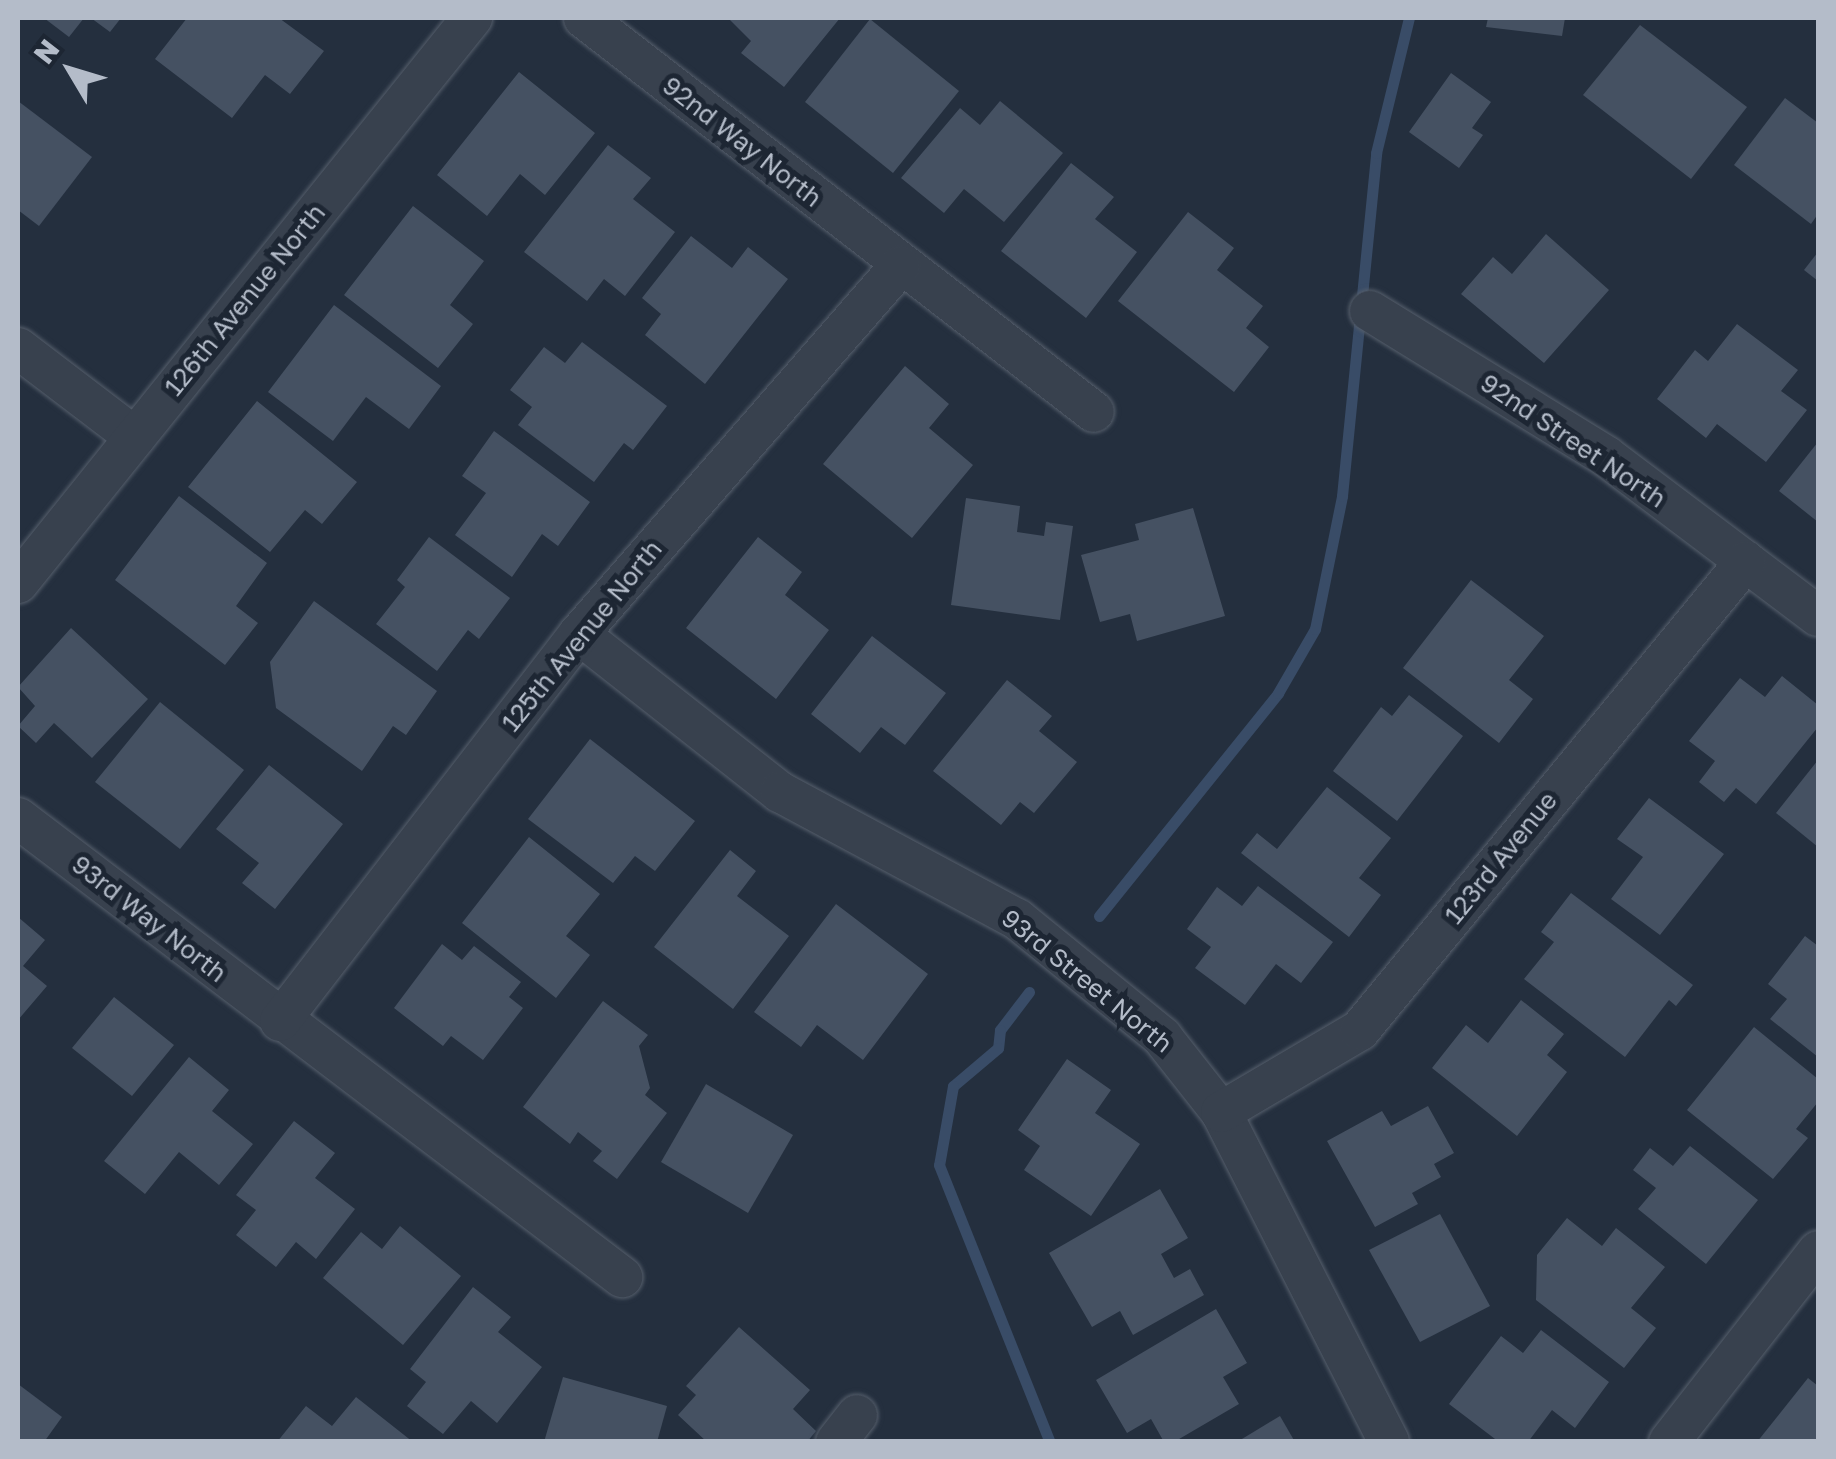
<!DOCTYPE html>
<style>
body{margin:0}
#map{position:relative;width:1836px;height:1459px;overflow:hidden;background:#242f3e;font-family:"Golos Text",sans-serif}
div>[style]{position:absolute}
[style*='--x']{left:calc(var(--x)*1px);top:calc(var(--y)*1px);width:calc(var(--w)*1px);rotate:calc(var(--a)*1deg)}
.stream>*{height:11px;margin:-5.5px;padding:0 5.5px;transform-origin:5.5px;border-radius:5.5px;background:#394c67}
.building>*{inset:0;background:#455162}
.roads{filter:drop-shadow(0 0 2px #565f6c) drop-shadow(0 0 2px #565f6c)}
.street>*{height:40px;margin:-20px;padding:0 20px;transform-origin:20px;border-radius:20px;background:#38414e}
span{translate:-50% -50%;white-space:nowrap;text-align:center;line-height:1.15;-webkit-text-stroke:10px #1d2633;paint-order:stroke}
.street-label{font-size:25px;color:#b4bcc9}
.frame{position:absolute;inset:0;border:20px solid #b4bcc9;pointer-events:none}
.north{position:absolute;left:20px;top:20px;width:100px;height:100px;-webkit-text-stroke:8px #1d2633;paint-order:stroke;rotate:308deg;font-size:28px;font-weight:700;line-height:40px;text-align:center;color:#b4bcc9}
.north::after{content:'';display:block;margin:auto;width:35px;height:45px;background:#b4bcc9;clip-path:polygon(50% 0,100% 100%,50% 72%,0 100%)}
</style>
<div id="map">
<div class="stream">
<div style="--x:1099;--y:916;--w:286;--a:-51.2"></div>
<div style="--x:1278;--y:693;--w:74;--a:-60"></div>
<div style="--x:1315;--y:629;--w:136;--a:-78.5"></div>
<div style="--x:1342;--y:496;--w:345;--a:-84.3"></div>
<div style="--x:1376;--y:153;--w:139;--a:-76.3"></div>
<div style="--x:1029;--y:992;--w:48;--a:127.3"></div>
<div style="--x:1000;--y:1030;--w:18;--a:96"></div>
<div style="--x:998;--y:1048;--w:59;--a:139.8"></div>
<div style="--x:953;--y:1086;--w:80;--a:100"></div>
<div style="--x:939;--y:1165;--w:298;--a:68.2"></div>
</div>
<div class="building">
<div style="clip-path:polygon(44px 18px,84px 18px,69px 37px)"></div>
<div style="clip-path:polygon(91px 18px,121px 18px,110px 32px)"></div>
<div style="clip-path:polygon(187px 18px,279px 18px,324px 51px,290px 94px,265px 75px,232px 118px,155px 59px)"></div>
<div style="clip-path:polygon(728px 18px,840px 18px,784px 87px,741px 53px,751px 41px)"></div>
<div style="clip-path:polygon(1488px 18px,1565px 18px,1562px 36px,1486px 27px)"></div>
<div style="clip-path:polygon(870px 19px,959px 91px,893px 173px,805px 102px)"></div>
<div style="clip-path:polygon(1640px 25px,1747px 107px,1691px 179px,1583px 95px)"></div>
<div style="clip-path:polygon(519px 72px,595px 133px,545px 195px,520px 174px,487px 216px,437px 175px)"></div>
<div style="clip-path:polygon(1451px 73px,1491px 102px,1472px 128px,1483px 135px,1459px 168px,1409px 132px)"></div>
<div style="clip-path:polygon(1785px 98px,1818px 123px,1818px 214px,1811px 224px,1734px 165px)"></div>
<div style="clip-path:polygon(18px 101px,92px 157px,39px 226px,18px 210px)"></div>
<div style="clip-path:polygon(1000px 101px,1063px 153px,1004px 222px,964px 189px,944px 213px,901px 178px,960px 108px,980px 125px)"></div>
<div style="clip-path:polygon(608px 145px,651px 178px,633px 199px,675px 232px,625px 296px,604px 279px,587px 301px,524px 252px)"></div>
<div style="clip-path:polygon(1071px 163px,1114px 197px,1095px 219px,1137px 252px,1086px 318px,1001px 251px)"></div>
<div style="clip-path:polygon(413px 206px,484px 261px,450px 305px,473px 324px,438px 368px,344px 295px)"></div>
<div style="clip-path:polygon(1188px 212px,1234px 248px,1217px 270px,1263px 306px,1246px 328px,1269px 347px,1234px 392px,1118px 301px)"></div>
<div style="clip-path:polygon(1546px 234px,1609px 290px,1544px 363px,1461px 294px,1493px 257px,1512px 274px)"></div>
<div style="clip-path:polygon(691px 236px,732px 268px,748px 247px,788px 279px,705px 384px,645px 335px,661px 314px,642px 298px)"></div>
<div style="clip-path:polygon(1818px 252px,1818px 281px,1804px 270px)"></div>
<div style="clip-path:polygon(334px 305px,441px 386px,409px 429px,366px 397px,333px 441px,268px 392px)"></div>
<div style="clip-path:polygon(1737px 324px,1798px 370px,1781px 391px,1807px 410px,1766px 462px,1717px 424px,1706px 438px,1657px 399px,1695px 350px,1708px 361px)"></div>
<div style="clip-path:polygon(582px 342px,667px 406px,633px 450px,624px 443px,594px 482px,518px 425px,532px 407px,510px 390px,544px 347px,565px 363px)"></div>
<div style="clip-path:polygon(905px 366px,949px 404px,929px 428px,973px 465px,912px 538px,823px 464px)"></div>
<div style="clip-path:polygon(257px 401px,357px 482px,322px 524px,305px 510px,270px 552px,188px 487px)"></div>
<div style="clip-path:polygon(494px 431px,590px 502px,558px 546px,542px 534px,512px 577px,455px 535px,486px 493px,462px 476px)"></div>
<div style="clip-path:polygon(1818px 442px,1818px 522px,1779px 491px)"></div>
<div style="clip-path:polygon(179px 496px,267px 563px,236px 606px,258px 623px,225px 665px,115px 580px)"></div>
<div style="clip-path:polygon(966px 498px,1020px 506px,1017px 532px,1044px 536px,1046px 522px,1073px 526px,1060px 620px,951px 605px)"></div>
<div style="clip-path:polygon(1193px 508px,1225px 616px,1137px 641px,1130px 614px,1100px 622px,1081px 555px,1139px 540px,1135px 524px)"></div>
<div style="clip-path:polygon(429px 537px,510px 598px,479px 639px,468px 630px,437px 671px,376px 624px,405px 587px,397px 580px)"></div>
<div style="clip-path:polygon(758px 537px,802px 572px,785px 595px,829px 630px,776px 699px,686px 628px)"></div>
<div style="clip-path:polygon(1471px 580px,1544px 636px,1509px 680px,1533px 699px,1499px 743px,1403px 668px)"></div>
<div style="clip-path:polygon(314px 601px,437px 691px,406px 735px,393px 726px,362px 771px,276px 708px,270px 662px)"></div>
<div style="clip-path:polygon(71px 628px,148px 699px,92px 758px,54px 723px,36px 743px,18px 726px,35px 706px,18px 687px)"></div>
<div style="clip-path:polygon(872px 636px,946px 693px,905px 745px,881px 727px,860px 753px,811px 714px)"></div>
<div style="clip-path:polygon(1782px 676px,1818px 705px,1818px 727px,1756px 804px,1736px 788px,1724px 802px,1699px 782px,1715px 761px,1689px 741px,1740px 678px,1765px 697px)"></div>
<div style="clip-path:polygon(1007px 680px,1052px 716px,1039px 731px,1077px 762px,1034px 813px,1020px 802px,1001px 825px,933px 771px)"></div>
<div style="clip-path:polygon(1409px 695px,1463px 736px,1397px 821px,1333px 771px,1381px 707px,1392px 716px)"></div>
<div style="clip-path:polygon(160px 702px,244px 770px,180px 849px,95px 782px)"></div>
<div style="clip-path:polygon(590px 739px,695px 821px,655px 871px,635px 856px,613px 883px,528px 819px)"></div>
<div style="clip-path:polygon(1818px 760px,1818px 847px,1776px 813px)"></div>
<div style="clip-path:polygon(269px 765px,343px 824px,275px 909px,242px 883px,259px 863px,216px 829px)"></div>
<div style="clip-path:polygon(1327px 787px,1391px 838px,1359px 878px,1381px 895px,1349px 937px,1241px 853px,1257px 833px,1277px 849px)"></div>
<div style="clip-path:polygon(1649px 798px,1724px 854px,1660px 935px,1611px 899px,1643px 857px,1617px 839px)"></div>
<div style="clip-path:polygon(529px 837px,600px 894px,566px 936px,590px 955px,556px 998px,462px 923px)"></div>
<div style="clip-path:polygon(730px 850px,756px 871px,737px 896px,789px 936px,733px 1009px,654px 947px)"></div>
<div style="clip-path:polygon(1258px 886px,1333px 942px,1301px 983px,1276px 964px,1245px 1005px,1195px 968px,1211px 947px,1187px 929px,1217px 887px,1242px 906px)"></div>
<div style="clip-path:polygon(1571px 893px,1693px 985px,1676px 1006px,1669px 1000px,1625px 1057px,1524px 979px,1554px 942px,1541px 932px)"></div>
<div style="clip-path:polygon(836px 904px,928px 974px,863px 1060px,817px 1025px,801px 1047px,754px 1012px)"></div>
<div style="clip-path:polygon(18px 917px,45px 940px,23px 966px,47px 986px,18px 1020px)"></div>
<div style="clip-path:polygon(1805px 936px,1818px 946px,1818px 1057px,1770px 1019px,1787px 999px,1768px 984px)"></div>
<div style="clip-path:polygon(442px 944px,462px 960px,474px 946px,521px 982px,509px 997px,523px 1008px,483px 1060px,451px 1036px,443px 1046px,394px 1008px)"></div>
<div style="clip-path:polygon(114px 997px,174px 1045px,132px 1096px,72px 1048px)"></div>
<div style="clip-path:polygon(1521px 1000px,1564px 1034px,1547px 1055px,1567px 1072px,1517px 1136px,1432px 1068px,1466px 1025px,1488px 1043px)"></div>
<div style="clip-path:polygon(603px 1001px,648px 1035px,639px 1046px,650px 1088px,645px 1095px,667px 1113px,617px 1179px,593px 1161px,602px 1151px,578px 1132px,570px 1144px,523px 1107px)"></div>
<div style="clip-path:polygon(1754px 1027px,1818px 1079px,1818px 1102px,1796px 1129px,1808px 1138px,1773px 1179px,1687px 1110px)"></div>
<div style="clip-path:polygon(189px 1057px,229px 1090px,212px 1111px,253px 1144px,219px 1185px,179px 1152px,145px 1194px,104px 1161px)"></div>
<div style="clip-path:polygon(1067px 1059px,1111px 1090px,1095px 1113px,1140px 1144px,1091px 1216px,1024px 1170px,1040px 1146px,1018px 1130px)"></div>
<div style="clip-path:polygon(706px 1084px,793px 1135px,748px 1213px,661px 1162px)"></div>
<div style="clip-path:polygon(1428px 1106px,1454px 1153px,1434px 1164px,1441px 1177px,1412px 1193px,1418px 1204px,1375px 1227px,1327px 1141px,1382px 1111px,1391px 1126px)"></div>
<div style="clip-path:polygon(294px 1121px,335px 1153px,315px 1178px,355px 1209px,316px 1259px,296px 1242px,276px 1267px,236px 1235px,256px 1210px,236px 1195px)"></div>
<div style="clip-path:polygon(1690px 1146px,1758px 1200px,1706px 1264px,1638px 1209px,1656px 1188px,1633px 1170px,1650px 1148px,1673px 1166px)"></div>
<div style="clip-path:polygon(1160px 1189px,1188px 1238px,1161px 1254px,1174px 1278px,1190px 1269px,1204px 1295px,1133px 1335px,1120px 1311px,1092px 1327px,1049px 1253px)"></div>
<div style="clip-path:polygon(1440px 1214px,1490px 1306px,1420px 1342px,1369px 1250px)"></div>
<div style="clip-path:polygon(1567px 1218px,1602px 1246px,1616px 1228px,1665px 1267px,1631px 1308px,1656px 1328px,1624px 1368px,1536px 1300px,1537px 1255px)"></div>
<div style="clip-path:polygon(400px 1226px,461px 1276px,403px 1345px,323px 1278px,361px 1232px,382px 1249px)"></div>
<div style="clip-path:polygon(473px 1287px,511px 1317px,498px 1332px,542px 1367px,497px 1423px,471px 1401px,443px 1434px,407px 1406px,426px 1382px,410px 1369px)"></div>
<div style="clip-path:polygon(1216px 1309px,1247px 1363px,1223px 1377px,1239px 1404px,1174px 1442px,1164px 1442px,1151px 1419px,1127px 1433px,1096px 1380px)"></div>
<div style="clip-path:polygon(739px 1327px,810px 1390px,793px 1409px,816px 1431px,807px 1442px,707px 1442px,678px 1415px,696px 1395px,686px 1386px)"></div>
<div style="clip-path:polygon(1541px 1330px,1609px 1382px,1575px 1428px,1552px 1410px,1528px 1442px,1499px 1442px,1449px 1404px,1501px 1336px,1523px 1353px)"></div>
<div style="clip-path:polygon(563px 1377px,667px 1406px,657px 1442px,544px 1442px)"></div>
<div style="clip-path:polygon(1808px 1378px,1818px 1386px,1818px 1442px,1757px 1442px)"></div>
<div style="clip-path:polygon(18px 1384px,62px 1417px,44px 1442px,18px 1442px)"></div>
<div style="clip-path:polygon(356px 1397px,413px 1442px,277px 1442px,306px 1406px,332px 1426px)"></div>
<div style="clip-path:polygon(1280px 1416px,1295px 1442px,1237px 1442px)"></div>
</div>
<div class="roads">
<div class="street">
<div style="--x:584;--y:18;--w:644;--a:37.69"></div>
<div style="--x:1370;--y:311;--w:278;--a:31.6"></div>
<div style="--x:1607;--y:457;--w:264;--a:37"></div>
<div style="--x:18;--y:348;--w:147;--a:37.3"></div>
<div style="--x:18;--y:583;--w:725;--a:-51.22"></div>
<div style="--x:579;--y:634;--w:256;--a:38.2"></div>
<div style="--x:780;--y:792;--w:269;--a:28.2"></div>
<div style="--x:1017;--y:919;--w:187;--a:39.1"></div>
<div style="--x:1162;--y:1037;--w:95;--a:51.8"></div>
<div style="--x:1221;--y:1112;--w:370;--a:63"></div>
<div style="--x:18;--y:818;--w:759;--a:37.23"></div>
<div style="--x:280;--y:1021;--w:489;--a:-52.3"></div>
<div style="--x:579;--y:634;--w:488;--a:-48.9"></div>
<div style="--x:1221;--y:1112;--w:161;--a:-30.5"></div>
<div style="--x:1360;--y:1030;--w:607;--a:-50.54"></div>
<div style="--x:836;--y:1442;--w:34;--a:-52"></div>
<div style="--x:1669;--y:1442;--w:242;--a:-52"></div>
</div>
</div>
<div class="street-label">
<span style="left:742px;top:142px;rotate:38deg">92nd Way North</span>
<span style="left:245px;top:300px;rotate:-51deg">126th Avenue North</span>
<span style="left:1573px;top:441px;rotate:34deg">92nd Street North</span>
<span style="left:582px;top:636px;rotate:-51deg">125th Avenue North</span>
<span style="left:1501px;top:858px;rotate:-51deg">123rd Avenue</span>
<span style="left:149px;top:919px;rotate:38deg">93rd Way North</span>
<span style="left:1087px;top:981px;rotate:39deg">93rd Street North</span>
</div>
<div class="frame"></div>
<div class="north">N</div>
</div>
